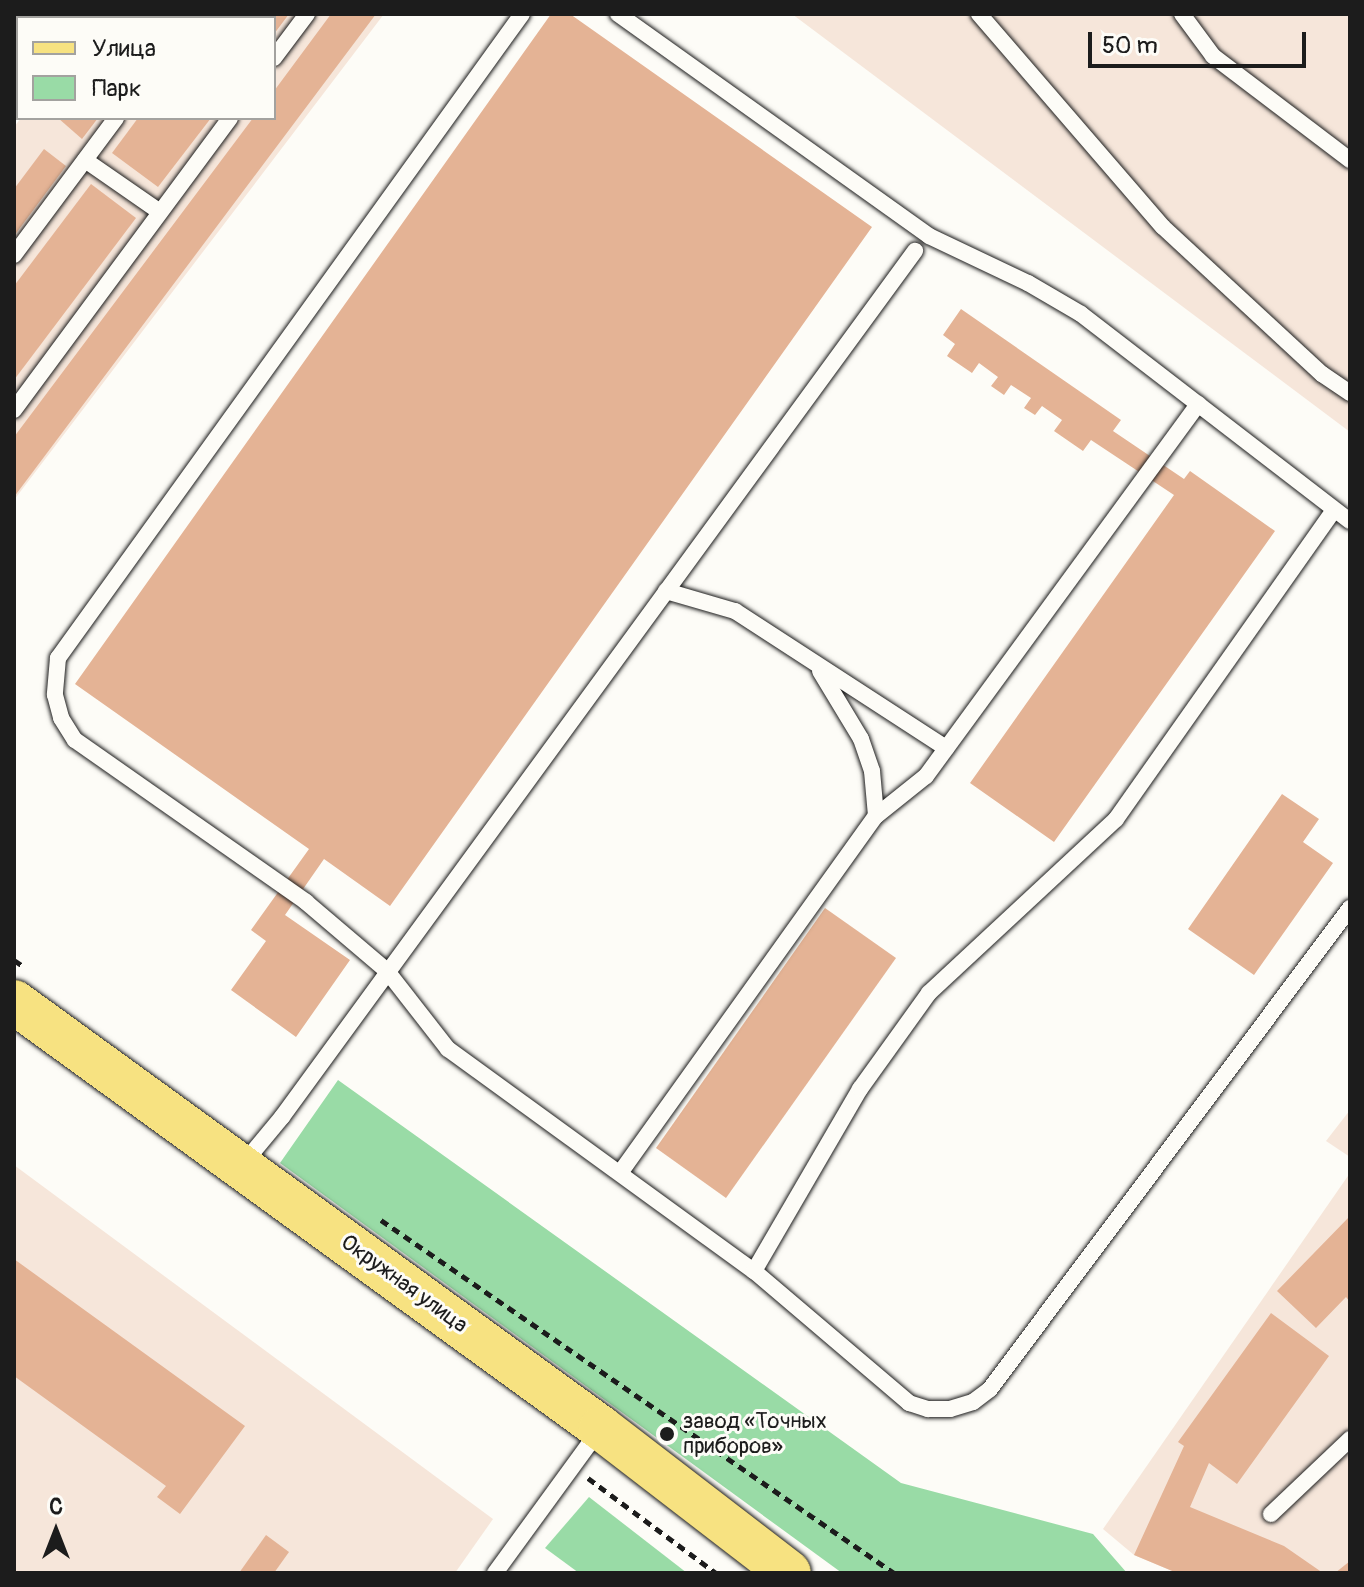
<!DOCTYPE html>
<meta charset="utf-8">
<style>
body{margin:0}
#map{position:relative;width:1364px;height:1587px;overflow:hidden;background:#fdfcf7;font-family:Pangolin,sans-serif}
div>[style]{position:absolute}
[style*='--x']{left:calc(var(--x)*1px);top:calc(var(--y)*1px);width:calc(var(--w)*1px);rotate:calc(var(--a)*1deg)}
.built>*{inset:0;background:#f6e6da}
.green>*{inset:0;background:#99dba6}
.building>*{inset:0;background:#e4b395}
.path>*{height:5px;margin-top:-2.5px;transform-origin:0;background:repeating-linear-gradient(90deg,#1c1c1c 0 8px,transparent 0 14px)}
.roads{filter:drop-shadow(0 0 2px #1c1c1c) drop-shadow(0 0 2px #1c1c1c)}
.service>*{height:16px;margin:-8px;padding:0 8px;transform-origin:8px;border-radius:8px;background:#fdfcf7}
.primary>*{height:44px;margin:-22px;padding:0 22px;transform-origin:22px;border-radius:22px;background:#f7e281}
.dots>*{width:22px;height:22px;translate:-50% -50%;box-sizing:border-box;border:4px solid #fdfcf7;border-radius:50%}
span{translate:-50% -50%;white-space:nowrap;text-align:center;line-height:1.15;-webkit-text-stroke:6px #fdfcf7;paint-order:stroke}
.street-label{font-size:22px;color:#1c1c1c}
.poi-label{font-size:22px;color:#1c1c1c}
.left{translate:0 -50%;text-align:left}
.frame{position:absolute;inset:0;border:16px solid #1c1c1c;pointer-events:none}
.legend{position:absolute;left:16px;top:16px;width:260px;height:104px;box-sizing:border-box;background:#fdfcf7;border:2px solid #a3a29f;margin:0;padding:10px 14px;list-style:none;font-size:24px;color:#1c1c1c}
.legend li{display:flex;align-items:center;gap:16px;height:40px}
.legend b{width:40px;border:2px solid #a3a29f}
.north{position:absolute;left:16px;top:1491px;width:80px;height:80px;-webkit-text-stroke:6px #fdfcf7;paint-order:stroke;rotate:0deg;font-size:22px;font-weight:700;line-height:32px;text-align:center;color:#1c1c1c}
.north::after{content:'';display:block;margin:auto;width:28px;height:36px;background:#1c1c1c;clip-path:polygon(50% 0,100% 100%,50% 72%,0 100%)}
.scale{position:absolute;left:1088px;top:32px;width:218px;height:36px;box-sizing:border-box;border:4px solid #1c1c1c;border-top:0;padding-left:10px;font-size:24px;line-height:28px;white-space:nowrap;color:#1c1c1c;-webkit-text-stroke:6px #fdfcf7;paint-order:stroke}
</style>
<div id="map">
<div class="built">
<div style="clip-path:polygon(97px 14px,384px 14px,14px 500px,14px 127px,21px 118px,274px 118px,274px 18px,95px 18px)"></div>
<div style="clip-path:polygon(792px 14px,1350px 14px,1350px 432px)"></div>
<div style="clip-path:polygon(1350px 1110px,1350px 1157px,1326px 1141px)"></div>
<div style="clip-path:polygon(14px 1165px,493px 1519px,455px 1573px,14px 1573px)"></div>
<div style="clip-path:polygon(1350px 1173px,1350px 1573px,1177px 1573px,1134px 1555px,1103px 1529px)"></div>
</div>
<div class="green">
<div style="clip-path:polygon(14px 14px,87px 14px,84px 18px,18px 18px,18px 105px,14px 110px)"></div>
<div style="clip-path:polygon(338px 1080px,901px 1483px,1093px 1534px,1127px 1573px,842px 1573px,280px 1163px)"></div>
<div style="clip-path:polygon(589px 1497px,687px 1573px,579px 1573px,545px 1548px)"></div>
</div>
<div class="building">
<div style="clip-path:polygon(135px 14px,175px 14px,172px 18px,132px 18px)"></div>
<div style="clip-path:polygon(216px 14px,289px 14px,274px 34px,274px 18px,213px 18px)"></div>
<div style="clip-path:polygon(331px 14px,376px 14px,14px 497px,14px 437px,253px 118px,274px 118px,274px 91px)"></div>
<div style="clip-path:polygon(551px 14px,570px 14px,872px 227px,390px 906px,324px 859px,285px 915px,350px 960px,296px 1037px,231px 990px,266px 941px,251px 930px,309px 849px,75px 684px)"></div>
<div style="clip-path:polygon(58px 118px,98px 118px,82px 139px)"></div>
<div style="clip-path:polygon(138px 118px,211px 118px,158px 187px,112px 153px)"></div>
<div style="clip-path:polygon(44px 149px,66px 166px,14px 236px,14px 189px)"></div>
<div style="clip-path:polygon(91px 184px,136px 218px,14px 380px,14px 286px)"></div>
<div style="clip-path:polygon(961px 309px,1121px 420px,1113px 431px,1184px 479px,1190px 471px,1275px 531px,1054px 842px,970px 783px,1174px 495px,1091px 440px,1083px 451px,1054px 431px,1062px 420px,1042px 406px,1035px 415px,1024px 408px,1031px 398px,1011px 385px,1004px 395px,991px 386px,998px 377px,979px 363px,972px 373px,947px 356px,955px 344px,943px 335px)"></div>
<div style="clip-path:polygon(1282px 794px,1319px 819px,1303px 842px,1333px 863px,1254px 975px,1188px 929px)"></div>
<div style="clip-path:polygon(825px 908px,896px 958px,726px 1198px,656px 1148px)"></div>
<div style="clip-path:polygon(1350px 1216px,1350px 1302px,1346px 1297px,1316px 1328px,1277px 1291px)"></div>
<div style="clip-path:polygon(14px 1259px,245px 1426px,180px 1514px,157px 1497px,166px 1486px,14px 1376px)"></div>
<div style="clip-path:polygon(1271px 1313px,1329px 1356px,1237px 1484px,1209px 1463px,1190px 1507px,1284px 1546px,1323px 1573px,1177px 1573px,1134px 1555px,1184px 1446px,1178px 1442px)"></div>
<div style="clip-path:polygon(266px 1535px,289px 1552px,274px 1573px,239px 1573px)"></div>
<div style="clip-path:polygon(1350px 1561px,1350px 1573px,1335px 1573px)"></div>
</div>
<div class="path">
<div style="--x:14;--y:960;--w:11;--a:34"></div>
<div style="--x:381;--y:1220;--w:623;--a:34.53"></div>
<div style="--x:588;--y:1478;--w:159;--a:36.6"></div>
</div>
<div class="roads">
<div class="service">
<div style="--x:522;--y:14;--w:794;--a:125.77"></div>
<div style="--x:58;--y:658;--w:37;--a:95"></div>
<div style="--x:55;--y:695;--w:24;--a:75"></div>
<div style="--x:61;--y:718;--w:26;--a:58"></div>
<div style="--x:75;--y:740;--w:282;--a:35"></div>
<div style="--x:306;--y:902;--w:106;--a:40.4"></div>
<div style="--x:387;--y:971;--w:99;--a:52"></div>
<div style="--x:448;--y:1049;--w:378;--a:36"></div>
<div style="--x:754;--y:1271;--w:204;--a:40.4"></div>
<div style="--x:909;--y:1403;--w:20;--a:18"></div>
<div style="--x:928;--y:1409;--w:22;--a:0"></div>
<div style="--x:950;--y:1409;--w:24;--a:-17"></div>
<div style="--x:973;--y:1402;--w:21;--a:-37"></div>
<div style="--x:990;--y:1389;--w:601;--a:-53.19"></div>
<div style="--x:618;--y:14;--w:382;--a:35.5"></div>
<div style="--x:929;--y:236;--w:110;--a:25.4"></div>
<div style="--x:1028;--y:283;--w:61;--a:30.3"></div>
<div style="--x:1081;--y:314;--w:339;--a:37.6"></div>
<div style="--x:979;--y:14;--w:281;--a:49.2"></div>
<div style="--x:1163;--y:227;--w:217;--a:42.8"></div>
<div style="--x:1322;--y:374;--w:34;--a:34"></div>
<div style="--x:1182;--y:14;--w:52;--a:53.6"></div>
<div style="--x:1213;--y:56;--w:172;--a:37.2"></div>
<div style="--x:191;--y:18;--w:5;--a:-53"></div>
<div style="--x:274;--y:58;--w:55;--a:-53.1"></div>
<div style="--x:85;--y:160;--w:91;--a:34.7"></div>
<div style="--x:14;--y:255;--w:171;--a:-53.3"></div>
<div style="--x:14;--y:410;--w:363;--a:-53.5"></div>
<div style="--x:666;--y:591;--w:72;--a:16.2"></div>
<div style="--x:735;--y:611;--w:252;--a:33"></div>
<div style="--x:820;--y:671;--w:79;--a:58.9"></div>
<div style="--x:861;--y:739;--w:34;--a:71"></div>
<div style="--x:872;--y:771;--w:45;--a:84.9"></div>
<div style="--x:243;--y:1164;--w:61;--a:-50.3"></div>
<div style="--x:282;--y:1117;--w:1073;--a:-53.84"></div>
<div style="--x:620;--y:1173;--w:439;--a:-54.4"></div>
<div style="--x:876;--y:816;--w:64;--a:-38.7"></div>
<div style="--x:926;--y:776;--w:461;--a:-53.8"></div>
<div style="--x:754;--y:1271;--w:211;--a:-59.8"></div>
<div style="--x:860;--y:1089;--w:118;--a:-54.3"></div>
<div style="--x:929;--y:993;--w:255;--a:-42.9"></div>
<div style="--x:1116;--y:819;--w:378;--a:-54.8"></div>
<div style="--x:1271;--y:1514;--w:109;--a:-43.5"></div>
<div style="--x:495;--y:1573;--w:178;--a:-53.9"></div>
</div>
<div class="primary">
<div style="--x:14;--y:1002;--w:725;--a:35.97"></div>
<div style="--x:601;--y:1428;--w:237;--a:37.6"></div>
</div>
</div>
<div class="dots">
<div style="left:667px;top:1434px;background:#1c1c1c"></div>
</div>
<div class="street-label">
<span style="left:404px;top:1284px;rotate:36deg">Окружная улица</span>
</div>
<div class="poi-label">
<span class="left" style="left:683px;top:1434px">завод «Точных<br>приборов»</span>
</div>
<div class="frame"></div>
<ul class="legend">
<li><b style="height:10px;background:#f7e281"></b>Улица</li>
<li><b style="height:22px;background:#99dba6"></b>Парк</li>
</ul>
<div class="north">С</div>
<div class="scale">50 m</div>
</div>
